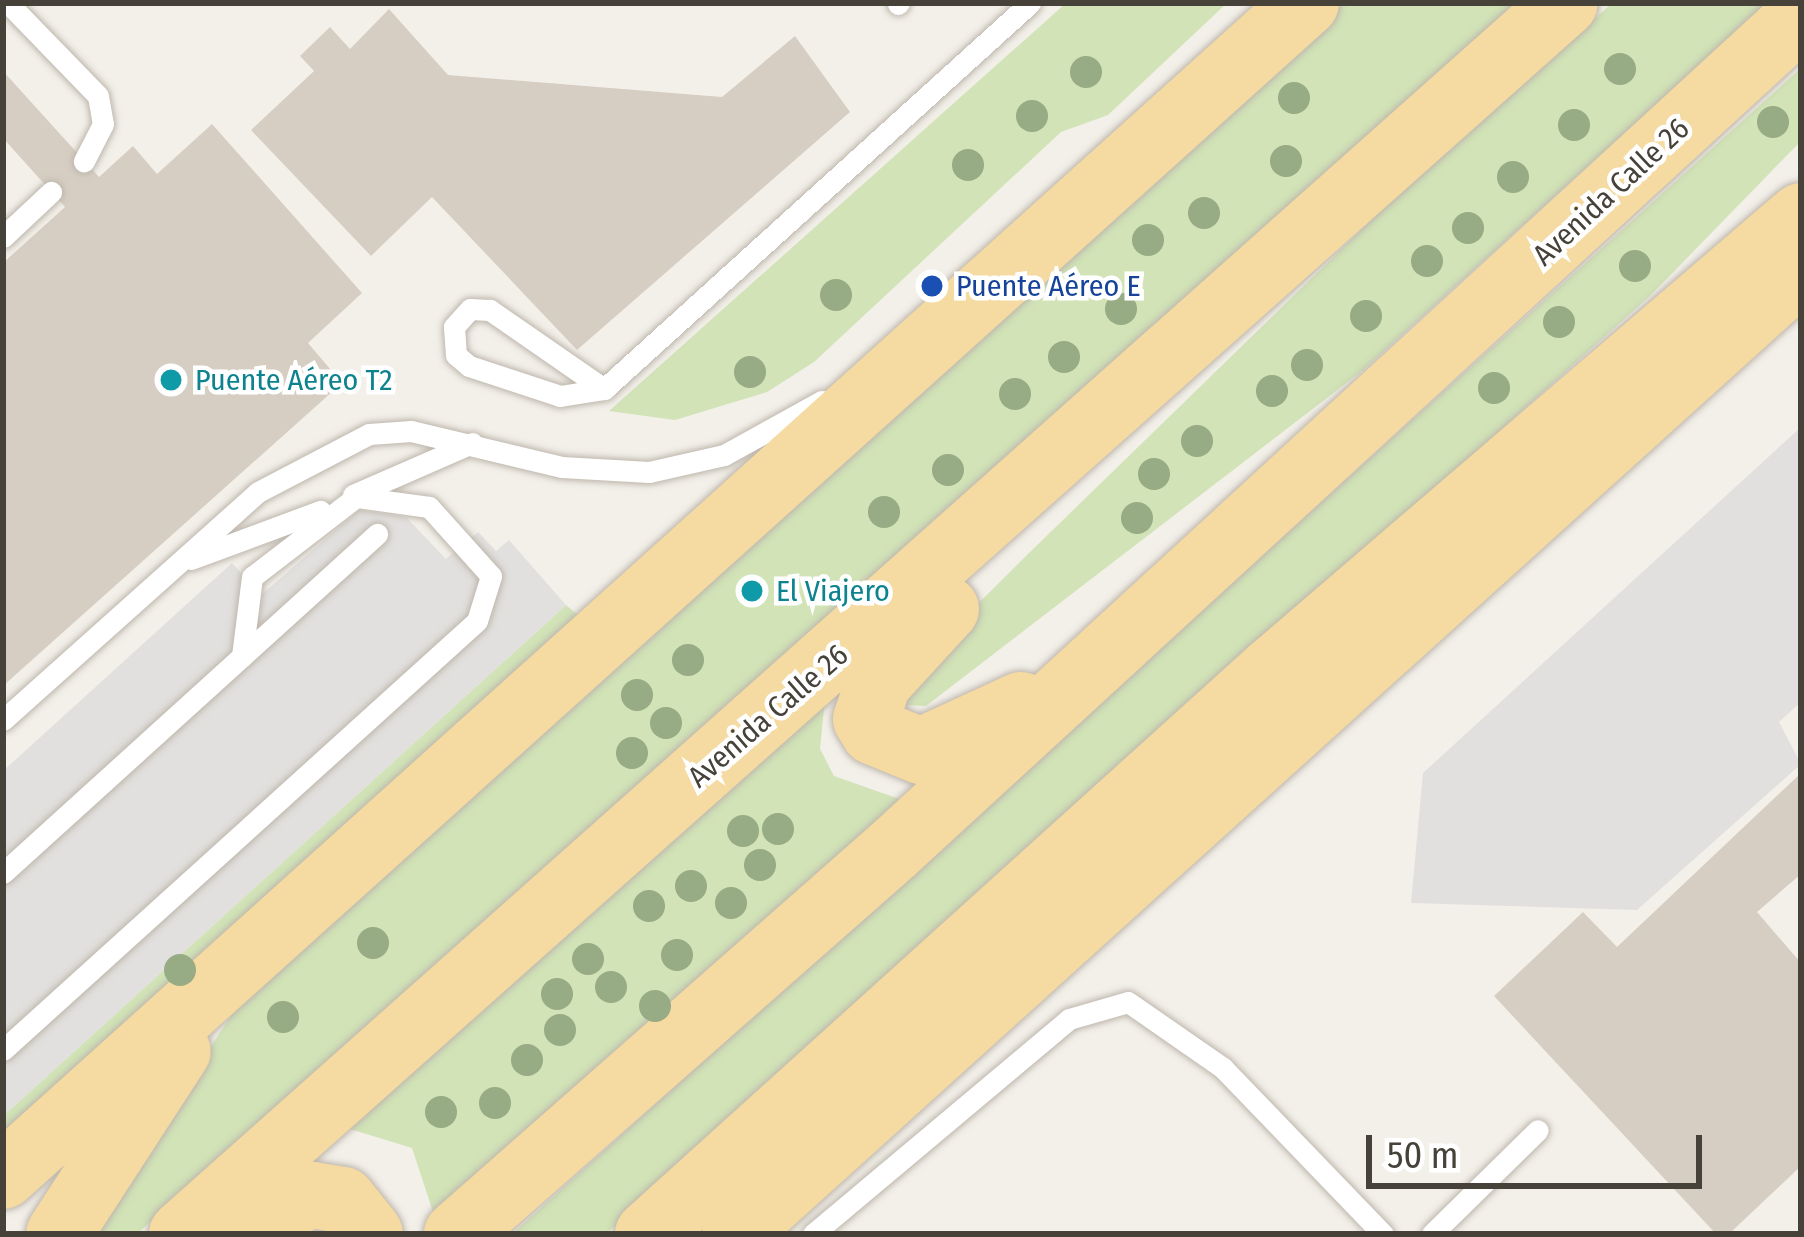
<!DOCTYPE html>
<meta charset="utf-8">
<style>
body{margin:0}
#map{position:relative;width:1804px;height:1237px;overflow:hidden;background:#f3f0ea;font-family:"Fira Sans Condensed",sans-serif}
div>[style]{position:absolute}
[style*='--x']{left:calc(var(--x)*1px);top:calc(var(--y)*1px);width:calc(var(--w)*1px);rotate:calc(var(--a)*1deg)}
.green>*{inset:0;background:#d1e3b7}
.parking>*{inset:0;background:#e2e0de}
.building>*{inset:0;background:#d7cec3}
.roads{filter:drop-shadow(0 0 3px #beb7ad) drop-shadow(0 0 3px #beb7ad)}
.lane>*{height:21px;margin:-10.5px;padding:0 10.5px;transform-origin:10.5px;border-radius:10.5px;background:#fff}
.primary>*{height:66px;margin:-33px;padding:0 33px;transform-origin:33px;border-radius:33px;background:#f5daa1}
.trees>*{width:32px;height:32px;margin:-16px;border-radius:50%;background:#97ab84}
.dots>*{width:33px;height:33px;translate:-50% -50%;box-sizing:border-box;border:6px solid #fff;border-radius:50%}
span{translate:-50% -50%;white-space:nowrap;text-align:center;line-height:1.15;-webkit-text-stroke:9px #fff;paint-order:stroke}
.street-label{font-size:30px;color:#464139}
.transit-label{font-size:30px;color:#164399}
.left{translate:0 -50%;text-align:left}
.culture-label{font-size:30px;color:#0d838f}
.frame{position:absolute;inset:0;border:6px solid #464139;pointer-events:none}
.scale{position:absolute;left:1366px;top:1135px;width:336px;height:54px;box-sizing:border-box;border:6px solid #464139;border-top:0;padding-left:15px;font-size:36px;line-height:42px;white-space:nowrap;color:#464139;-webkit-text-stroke:9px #fff;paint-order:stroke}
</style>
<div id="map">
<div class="green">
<div style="clip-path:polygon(1066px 3px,1227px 3px,1108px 115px,1061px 132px,814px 362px,767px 392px,675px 420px,609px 411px)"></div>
<div style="clip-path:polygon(1344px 3px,1522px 3px,137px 1234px,88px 1234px,238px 1005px)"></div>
<div style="clip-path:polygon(1612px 3px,1768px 3px,1362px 371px,926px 706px,899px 705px,898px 683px,1026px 556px,1392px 200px)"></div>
<div style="clip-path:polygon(1801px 68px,1801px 141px,1651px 295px,606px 1234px,512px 1234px)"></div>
<div style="clip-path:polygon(566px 605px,585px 621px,3px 1143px,3px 1116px)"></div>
<div style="clip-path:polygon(825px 699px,820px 749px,834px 776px,905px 801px,435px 1218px,412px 1148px,350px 1129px)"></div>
</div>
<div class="parking">
<div style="clip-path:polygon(1801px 427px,1801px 702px,1779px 722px,1801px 764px,1637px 910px,1411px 903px,1423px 773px)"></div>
<div style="clip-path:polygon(359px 510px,406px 517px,446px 559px,478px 532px,496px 551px,509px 540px,566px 605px,3px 1116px,3px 771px,232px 563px,261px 595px)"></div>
</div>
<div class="building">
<div style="clip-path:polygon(389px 9px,448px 75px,722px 97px,795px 36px,850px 112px,577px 350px,432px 197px,371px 256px,251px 130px,314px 71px,300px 56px,330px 27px,350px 49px)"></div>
<div style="clip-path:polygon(3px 71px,99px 177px,133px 146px,157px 174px,212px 124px,362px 293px,308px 343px,342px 383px,3px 686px,3px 263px,65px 207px,3px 138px)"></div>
<div style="clip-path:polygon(1801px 773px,1801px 874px,1757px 912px,1801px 963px,1801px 1166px,1729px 1234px,1716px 1234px,1494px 996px,1583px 912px,1617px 947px)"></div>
</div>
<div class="roads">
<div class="lane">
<div style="--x:8;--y:3;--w:129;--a:45.9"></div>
<div style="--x:98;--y:96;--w:28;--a:80"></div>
<div style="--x:103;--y:124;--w:42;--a:117.2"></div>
<div style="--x:898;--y:4;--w:1;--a:-45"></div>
<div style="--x:3;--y:237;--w:66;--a:-43.2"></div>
<div style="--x:604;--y:389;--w:139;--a:-145.3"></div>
<div style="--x:490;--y:310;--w:20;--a:-177"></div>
<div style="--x:470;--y:309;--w:24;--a:132"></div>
<div style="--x:454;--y:327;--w:28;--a:86"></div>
<div style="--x:456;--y:355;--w:17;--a:40"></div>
<div style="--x:469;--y:366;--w:96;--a:18.2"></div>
<div style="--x:560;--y:396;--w:45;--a:-9"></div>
<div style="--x:604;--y:389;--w:575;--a:-42.18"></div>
<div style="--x:353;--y:495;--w:130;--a:-23.6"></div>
<div style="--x:191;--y:559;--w:138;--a:-20.4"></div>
<div style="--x:3;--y:720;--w:342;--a:-41.8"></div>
<div style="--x:258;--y:492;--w:125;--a:-27.6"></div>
<div style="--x:369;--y:434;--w:42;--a:-4.1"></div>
<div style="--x:411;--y:431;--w:155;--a:13.4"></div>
<div style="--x:562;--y:467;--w:87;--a:3.3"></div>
<div style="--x:649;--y:472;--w:77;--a:-12.8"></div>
<div style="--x:724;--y:455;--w:112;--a:-28.9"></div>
<div style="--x:3;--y:873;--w:505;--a:-42.19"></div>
<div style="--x:3;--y:1050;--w:639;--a:-42.15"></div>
<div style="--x:477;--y:621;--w:47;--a:-72.7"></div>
<div style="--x:491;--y:576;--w:93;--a:-131.9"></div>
<div style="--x:429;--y:507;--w:74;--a:-172.2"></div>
<div style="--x:356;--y:497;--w:131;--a:142.4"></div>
<div style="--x:252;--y:577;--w:80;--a:97.2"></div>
<div style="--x:813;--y:1234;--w:334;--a:-40"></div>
<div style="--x:1069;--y:1019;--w:61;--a:-16.1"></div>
<div style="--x:1128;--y:1002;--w:116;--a:34.8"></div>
<div style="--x:1223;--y:1068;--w:231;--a:46.1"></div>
<div style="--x:1432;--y:1234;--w:148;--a:-44.5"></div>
</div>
<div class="primary">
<div style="--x:946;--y:609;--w:100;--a:132.6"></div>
<div style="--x:878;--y:683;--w:38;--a:108"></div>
<div style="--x:866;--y:719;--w:15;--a:58"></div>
<div style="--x:874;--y:732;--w:51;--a:22"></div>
<div style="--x:921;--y:751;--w:110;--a:-24.7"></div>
<div style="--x:3;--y:1176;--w:1753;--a:-41.99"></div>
<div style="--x:59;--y:1234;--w:218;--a:-57"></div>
<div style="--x:182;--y:1234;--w:1851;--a:-41.67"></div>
<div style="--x:215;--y:1234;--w:105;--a:-21.9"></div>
<div style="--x:312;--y:1195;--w:31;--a:9"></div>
<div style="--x:343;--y:1200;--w:43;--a:51.5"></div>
<div style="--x:457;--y:1234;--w:581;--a:-41.37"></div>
<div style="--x:893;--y:850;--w:1233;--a:-42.57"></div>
<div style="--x:648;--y:1234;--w:838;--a:-42.1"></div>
<div style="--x:1270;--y:672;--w:700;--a:-40.65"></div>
<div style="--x:735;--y:1234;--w:1437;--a:-42.12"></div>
</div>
</div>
<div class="trees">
<div style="left:1620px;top:69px"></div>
<div style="left:1086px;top:72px"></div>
<div style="left:1294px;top:98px"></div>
<div style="left:1032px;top:116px"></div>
<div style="left:1773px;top:122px"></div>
<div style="left:1574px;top:125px"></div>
<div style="left:1286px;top:161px"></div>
<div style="left:968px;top:165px"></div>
<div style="left:1513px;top:177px"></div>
<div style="left:1204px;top:213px"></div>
<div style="left:1468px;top:228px"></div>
<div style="left:1148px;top:240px"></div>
<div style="left:1427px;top:261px"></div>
<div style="left:1635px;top:266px"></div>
<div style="left:836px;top:295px"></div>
<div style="left:1121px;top:309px"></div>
<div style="left:1366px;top:316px"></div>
<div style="left:1559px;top:322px"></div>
<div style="left:1064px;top:357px"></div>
<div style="left:1307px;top:365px"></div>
<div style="left:750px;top:372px"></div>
<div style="left:1494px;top:388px"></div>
<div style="left:1272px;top:391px"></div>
<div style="left:1015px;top:394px"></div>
<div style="left:1197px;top:441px"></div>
<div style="left:948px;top:470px"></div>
<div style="left:1154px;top:474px"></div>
<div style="left:884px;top:512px"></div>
<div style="left:1137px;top:518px"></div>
<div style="left:688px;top:660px"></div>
<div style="left:637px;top:695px"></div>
<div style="left:666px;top:723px"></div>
<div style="left:632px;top:753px"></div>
<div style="left:778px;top:829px"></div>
<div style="left:743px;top:831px"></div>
<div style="left:760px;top:865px"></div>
<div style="left:691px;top:886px"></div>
<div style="left:731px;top:903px"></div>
<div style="left:649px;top:906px"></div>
<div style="left:373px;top:943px"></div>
<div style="left:677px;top:955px"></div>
<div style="left:588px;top:959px"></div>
<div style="left:180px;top:970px"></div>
<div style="left:611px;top:987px"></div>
<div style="left:557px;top:994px"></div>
<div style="left:655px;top:1006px"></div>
<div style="left:283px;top:1017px"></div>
<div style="left:560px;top:1030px"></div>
<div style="left:527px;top:1060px"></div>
<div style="left:495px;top:1103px"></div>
<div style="left:441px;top:1112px"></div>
</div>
<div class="dots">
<div style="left:932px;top:286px;background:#1a4fb4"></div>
<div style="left:171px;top:380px;background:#0f9aa8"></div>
<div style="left:752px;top:591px;background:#0f9aa8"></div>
</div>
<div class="street-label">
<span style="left:1611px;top:192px;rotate:-43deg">Avenida Calle 26</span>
<span style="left:768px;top:716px;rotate:-41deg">Avenida Calle 26</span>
</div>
<div class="transit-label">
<span class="left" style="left:956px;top:286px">Puente Aéreo E</span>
</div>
<div class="culture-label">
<span class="left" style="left:195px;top:380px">Puente Aéreo T2</span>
<span class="left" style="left:776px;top:591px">El Viajero</span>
</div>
<div class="frame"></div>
<div class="scale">50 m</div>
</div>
